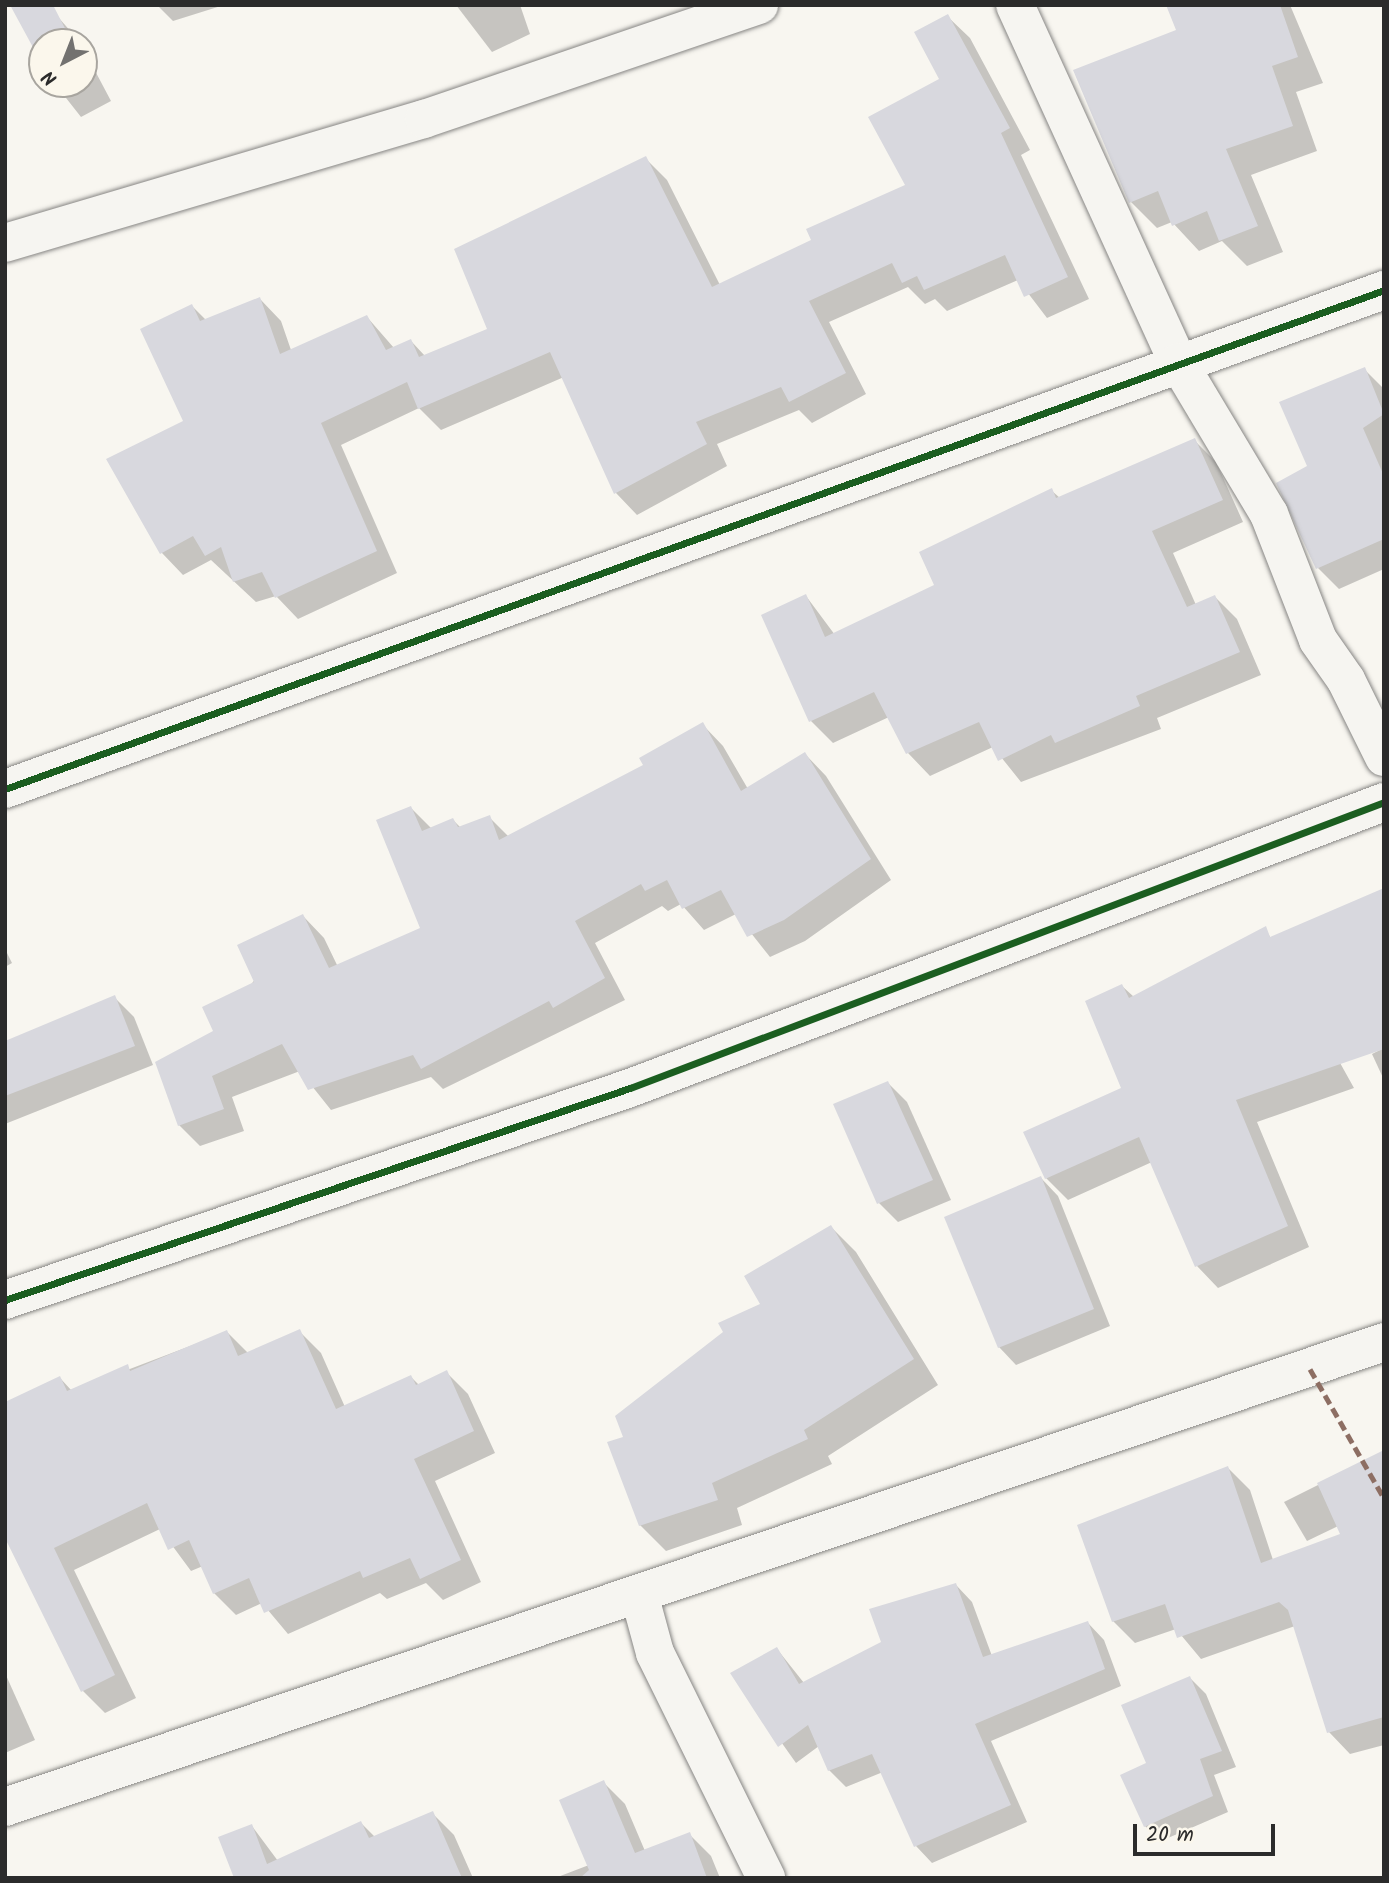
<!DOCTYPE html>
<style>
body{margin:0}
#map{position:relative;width:1389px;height:1883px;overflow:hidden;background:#f8f6f0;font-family:Kalam,sans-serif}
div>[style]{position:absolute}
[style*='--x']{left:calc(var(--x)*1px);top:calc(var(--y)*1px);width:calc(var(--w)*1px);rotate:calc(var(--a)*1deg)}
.shadow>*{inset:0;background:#0003}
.building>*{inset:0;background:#d8d8de}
.roads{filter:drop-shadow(0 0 2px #878684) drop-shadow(0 0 2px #878684)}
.street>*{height:38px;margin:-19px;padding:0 19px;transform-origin:19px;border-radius:19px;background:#f6f5f1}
.quiet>*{height:5px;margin-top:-2.5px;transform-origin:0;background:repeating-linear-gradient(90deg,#8d6e63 0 10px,transparent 0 15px)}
.cycleway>*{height:7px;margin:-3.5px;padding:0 3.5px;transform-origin:3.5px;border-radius:3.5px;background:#1b5e20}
span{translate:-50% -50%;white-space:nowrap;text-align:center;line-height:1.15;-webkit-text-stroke:7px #fbf7ec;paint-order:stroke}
.frame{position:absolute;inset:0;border:7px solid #2b2b2b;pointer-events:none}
.north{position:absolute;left:28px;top:28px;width:70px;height:70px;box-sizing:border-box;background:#fbf7ec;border:2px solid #a8a59f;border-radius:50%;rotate:222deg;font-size:19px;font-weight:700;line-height:28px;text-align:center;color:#2b2b2b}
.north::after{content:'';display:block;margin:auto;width:24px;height:32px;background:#737270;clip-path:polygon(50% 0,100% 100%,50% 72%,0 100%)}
.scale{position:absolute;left:1133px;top:1824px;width:142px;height:32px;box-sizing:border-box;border:4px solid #2b2b2b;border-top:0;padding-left:9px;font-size:21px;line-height:24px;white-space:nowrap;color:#2b2b2b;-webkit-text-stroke:5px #fbf7ec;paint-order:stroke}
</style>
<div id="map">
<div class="shadow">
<div style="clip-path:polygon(157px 5px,224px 5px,173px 21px)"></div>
<div style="clip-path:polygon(456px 5px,520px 5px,530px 34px,492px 52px)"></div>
<div style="clip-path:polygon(1168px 5px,1290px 5px,1323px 83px,1296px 92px,1317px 151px,1251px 175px,1283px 252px,1247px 266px,1222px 241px,1199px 251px,1172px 222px,1157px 228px,1131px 202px,1178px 31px)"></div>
<div style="clip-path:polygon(58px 17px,80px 42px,42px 42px,42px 61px,27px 33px)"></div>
<div style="clip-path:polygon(948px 17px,970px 38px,1030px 150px,1021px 155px,1089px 299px,1047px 318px,1018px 280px,947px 311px,935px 299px,925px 304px,908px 287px,829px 322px,866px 394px,812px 423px,799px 410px,717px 444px,727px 466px,637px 515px,616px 493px,564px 377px,441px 430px,419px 408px,341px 445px,397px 573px,298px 619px,276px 596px,256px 602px,211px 560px,183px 575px,162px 553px,108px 460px,185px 422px,192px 306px,206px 320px,260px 299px,281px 321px,291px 350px,367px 317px,394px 348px,411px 341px,425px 356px,489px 329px,645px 158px,667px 180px,720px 285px,813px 241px,907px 186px,942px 80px)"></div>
<div style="clip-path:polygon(84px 50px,111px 101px,81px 117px,55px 84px,84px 84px)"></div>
<div style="clip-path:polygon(1364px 369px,1384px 389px,1384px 569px,1339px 589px,1318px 568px,1309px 467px)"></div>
<div style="clip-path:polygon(1194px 440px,1216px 462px,1243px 522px,1173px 553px,1196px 605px,1215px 597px,1237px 619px,1261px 675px,1157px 718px,1161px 729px,1021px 782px,993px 747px,930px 776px,908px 753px,889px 717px,833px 743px,811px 721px,806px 596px,835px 635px,937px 586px,1052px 491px,1060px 498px)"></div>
<div style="clip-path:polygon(702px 724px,723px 746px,748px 789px,805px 754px,826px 776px,891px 880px,805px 941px,770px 957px,736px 914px,704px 930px,681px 904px,668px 911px,662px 906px,595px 943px,625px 1000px,443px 1089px,431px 1077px,331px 1110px,300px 1071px,232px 1097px,244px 1131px,200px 1146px,179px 1125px,215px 1032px,303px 916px,324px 938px,338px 967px,422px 929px,411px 808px,432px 829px,453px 820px,461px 828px,489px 817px,509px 837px,646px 766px)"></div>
<div style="clip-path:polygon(1265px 928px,1354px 1088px,1257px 1122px,1309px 1247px,1218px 1288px,1197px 1266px,1152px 1162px,1068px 1200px,1046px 1178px,1123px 1089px,1122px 986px,1134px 997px)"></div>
<div style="clip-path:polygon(5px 949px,12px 963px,5px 967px)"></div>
<div style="clip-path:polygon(115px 998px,134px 1017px,153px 1065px,5px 1124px,5px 1043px)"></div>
<div style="clip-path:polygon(1384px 1048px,1384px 1080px,1372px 1054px)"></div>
<div style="clip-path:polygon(888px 1083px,907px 1102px,951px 1200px,898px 1222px,879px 1203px)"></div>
<div style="clip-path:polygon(1041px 1178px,1058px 1196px,1110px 1326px,1016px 1365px,999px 1347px)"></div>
<div style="clip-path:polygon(831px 1227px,856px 1252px,938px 1385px,828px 1456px,832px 1464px,737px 1508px,742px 1525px,666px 1551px,640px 1525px,626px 1439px,762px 1305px)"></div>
<div style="clip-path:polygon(299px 1331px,321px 1353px,345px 1407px,411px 1377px,419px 1385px,446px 1372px,468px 1394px,495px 1453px,435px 1481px,481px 1582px,443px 1600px,426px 1583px,387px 1599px,380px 1593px,288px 1634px,262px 1603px,236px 1615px,214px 1593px,203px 1566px,191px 1571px,160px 1529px,74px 1570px,136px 1698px,105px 1713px,83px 1691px,5px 1534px,60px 1378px,72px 1391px,227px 1332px,248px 1353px)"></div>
<div style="clip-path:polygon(1384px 1452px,1384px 1504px,1307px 1541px,1284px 1502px)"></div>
<div style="clip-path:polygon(1228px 1468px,1250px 1490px,1273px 1560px,1384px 1553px,1384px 1745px,1350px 1754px,1329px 1732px,1295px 1626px,1201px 1659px,1176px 1629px,1135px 1643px,1113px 1621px)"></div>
<div style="clip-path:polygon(956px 1585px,972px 1602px,992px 1656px,1088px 1623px,1104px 1640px,1121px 1686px,991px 1741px,1027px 1822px,932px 1863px,916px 1846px,883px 1772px,846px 1787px,829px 1770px,819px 1746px,796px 1763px,733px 1674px,777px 1649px,804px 1683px,883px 1643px)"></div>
<div style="clip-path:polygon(5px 1673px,35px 1740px,5px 1753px)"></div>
<div style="clip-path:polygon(1190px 1678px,1206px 1694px,1236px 1767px,1214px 1775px,1228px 1812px,1161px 1841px,1145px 1826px,1149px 1764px)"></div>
<div style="clip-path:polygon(603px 1782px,625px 1804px,645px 1851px,689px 1834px,711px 1856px,720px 1878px,555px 1878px,589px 1865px)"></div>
<div style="clip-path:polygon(432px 1813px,454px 1835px,473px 1878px,228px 1878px,235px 1876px,252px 1826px,278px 1861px,361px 1823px,376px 1838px)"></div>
</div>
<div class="building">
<div style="clip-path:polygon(10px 5px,53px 5px,72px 42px,42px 42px,42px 64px)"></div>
<div style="clip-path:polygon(1166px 5px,1280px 5px,1298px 57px,1272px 66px,1293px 126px,1226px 149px,1258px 226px,1219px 241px,1207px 211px,1172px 226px,1158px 191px,1129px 203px,1073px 70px,1176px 30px)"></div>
<div style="clip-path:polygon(948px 14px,1010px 128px,1001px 133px,1068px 277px,1024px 297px,1005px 255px,924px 290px,917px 276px,902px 283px,892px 263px,809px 301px,846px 373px,789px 402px,781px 387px,696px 422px,707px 444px,614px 494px,550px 352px,418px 409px,407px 382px,321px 423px,377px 551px,275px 598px,262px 572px,233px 582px,221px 547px,205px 556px,193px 536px,160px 554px,106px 459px,183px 421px,140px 329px,192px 304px,200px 321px,260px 297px,280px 354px,367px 315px,386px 350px,411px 339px,419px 357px,487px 329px,454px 249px,646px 156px,712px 287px,811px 240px,806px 229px,905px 185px,868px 117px,939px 79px,914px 32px)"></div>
<div style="clip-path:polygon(84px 64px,93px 81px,60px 98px,53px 84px,84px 84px)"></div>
<div style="clip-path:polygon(1365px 367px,1384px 414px,1363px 428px,1384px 476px,1384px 539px,1316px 569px,1276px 483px,1307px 466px,1279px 402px)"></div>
<div style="clip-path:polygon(1195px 438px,1223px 500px,1152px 531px,1187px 607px,1215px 595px,1240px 652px,1136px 696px,1140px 706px,1055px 743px,1051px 735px,998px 761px,979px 722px,906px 754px,874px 692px,809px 722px,761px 615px,806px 594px,825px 637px,934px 585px,919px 552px,1052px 488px,1056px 498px)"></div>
<div style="clip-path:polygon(703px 722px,741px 791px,805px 752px,871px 859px,784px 920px,747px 937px,721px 890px,682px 909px,667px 880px,645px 891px,641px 884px,575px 921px,605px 978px,553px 1008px,549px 1001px,421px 1069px,413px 1055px,308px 1090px,282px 1044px,212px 1076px,224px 1109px,178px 1126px,155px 1062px,213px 1031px,202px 1007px,254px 982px,237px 945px,303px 914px,329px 968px,420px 928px,376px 820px,411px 806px,422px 831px,453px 818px,458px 827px,490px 815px,499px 840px,643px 765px,639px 758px)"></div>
<div style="clip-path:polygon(1384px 888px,1384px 1049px,1236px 1100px,1288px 1226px,1195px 1267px,1139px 1137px,1045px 1179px,1023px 1132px,1121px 1088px,1085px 1001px,1122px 984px,1129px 998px,1266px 926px,1270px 937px)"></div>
<div style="clip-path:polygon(115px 995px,135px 1046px,5px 1096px,5px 1041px)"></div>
<div style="clip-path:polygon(888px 1081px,933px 1180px,877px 1204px,833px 1104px)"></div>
<div style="clip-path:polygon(1041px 1176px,1094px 1309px,998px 1348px,944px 1217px)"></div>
<div style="clip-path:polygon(831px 1225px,914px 1359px,804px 1430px,808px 1439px,712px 1483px,718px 1500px,639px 1526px,607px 1442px,623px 1437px,615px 1416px,723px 1332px,718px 1323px,760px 1304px,744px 1276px)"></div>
<div style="clip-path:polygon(300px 1329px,336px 1409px,411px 1375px,416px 1385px,447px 1370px,474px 1431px,414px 1459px,461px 1560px,420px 1579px,410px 1558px,363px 1578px,360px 1571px,264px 1613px,249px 1578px,213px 1594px,189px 1540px,168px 1550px,147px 1503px,54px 1548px,115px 1675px,81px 1692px,5px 1538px,5px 1402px,60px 1376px,67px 1391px,128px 1364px,130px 1371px,227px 1330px,238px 1356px)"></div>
<div style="clip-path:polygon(1384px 1450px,1384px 1717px,1327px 1733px,1288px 1610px,1279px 1602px,1177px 1638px,1165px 1604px,1112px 1622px,1077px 1525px,1228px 1466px,1261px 1563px,1340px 1534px,1317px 1483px)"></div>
<div style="clip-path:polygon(956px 1583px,983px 1657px,1088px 1621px,1105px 1669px,975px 1724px,1011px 1805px,914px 1847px,872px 1754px,828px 1771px,808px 1725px,778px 1747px,730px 1673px,777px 1647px,799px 1684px,881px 1642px,869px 1609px)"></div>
<div style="clip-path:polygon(1190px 1676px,1222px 1751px,1200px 1759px,1213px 1796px,1144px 1827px,1120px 1775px,1146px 1763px,1121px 1705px)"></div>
<div style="clip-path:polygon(604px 1780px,635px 1853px,690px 1832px,707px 1878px,580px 1878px,589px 1870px,559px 1800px)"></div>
<div style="clip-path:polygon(433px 1811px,462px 1878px,234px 1878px,218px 1837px,252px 1824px,267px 1864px,361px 1821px,369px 1838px)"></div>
</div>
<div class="roads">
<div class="street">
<div style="--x:1015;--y:5;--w:392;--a:65.5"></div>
<div style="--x:1178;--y:362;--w:177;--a:59.1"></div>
<div style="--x:1269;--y:514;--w:135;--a:68.7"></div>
<div style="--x:1318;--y:640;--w:49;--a:55"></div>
<div style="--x:1346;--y:680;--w:86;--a:63.7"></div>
<div style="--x:5;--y:243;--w:437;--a:-16.5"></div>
<div style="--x:424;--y:119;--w:354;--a:-18.8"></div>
<div style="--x:5;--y:789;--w:1467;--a:-19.89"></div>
<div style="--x:5;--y:1300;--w:660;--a:-18.74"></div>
<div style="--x:630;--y:1088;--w:806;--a:-20.77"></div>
<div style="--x:639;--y:1594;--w:61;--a:74.8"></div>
<div style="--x:655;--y:1653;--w:251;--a:63.7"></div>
<div style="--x:5;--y:1807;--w:1455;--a:-18.63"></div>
</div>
</div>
<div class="quiet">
<div style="--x:1310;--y:1369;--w:149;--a:60.2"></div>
</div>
<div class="cycleway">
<div style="--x:5;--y:789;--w:1467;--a:-19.89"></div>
<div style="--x:5;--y:1300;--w:660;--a:-18.74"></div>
<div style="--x:630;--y:1088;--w:806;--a:-20.77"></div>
</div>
<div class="frame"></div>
<div class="north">N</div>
<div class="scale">20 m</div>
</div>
